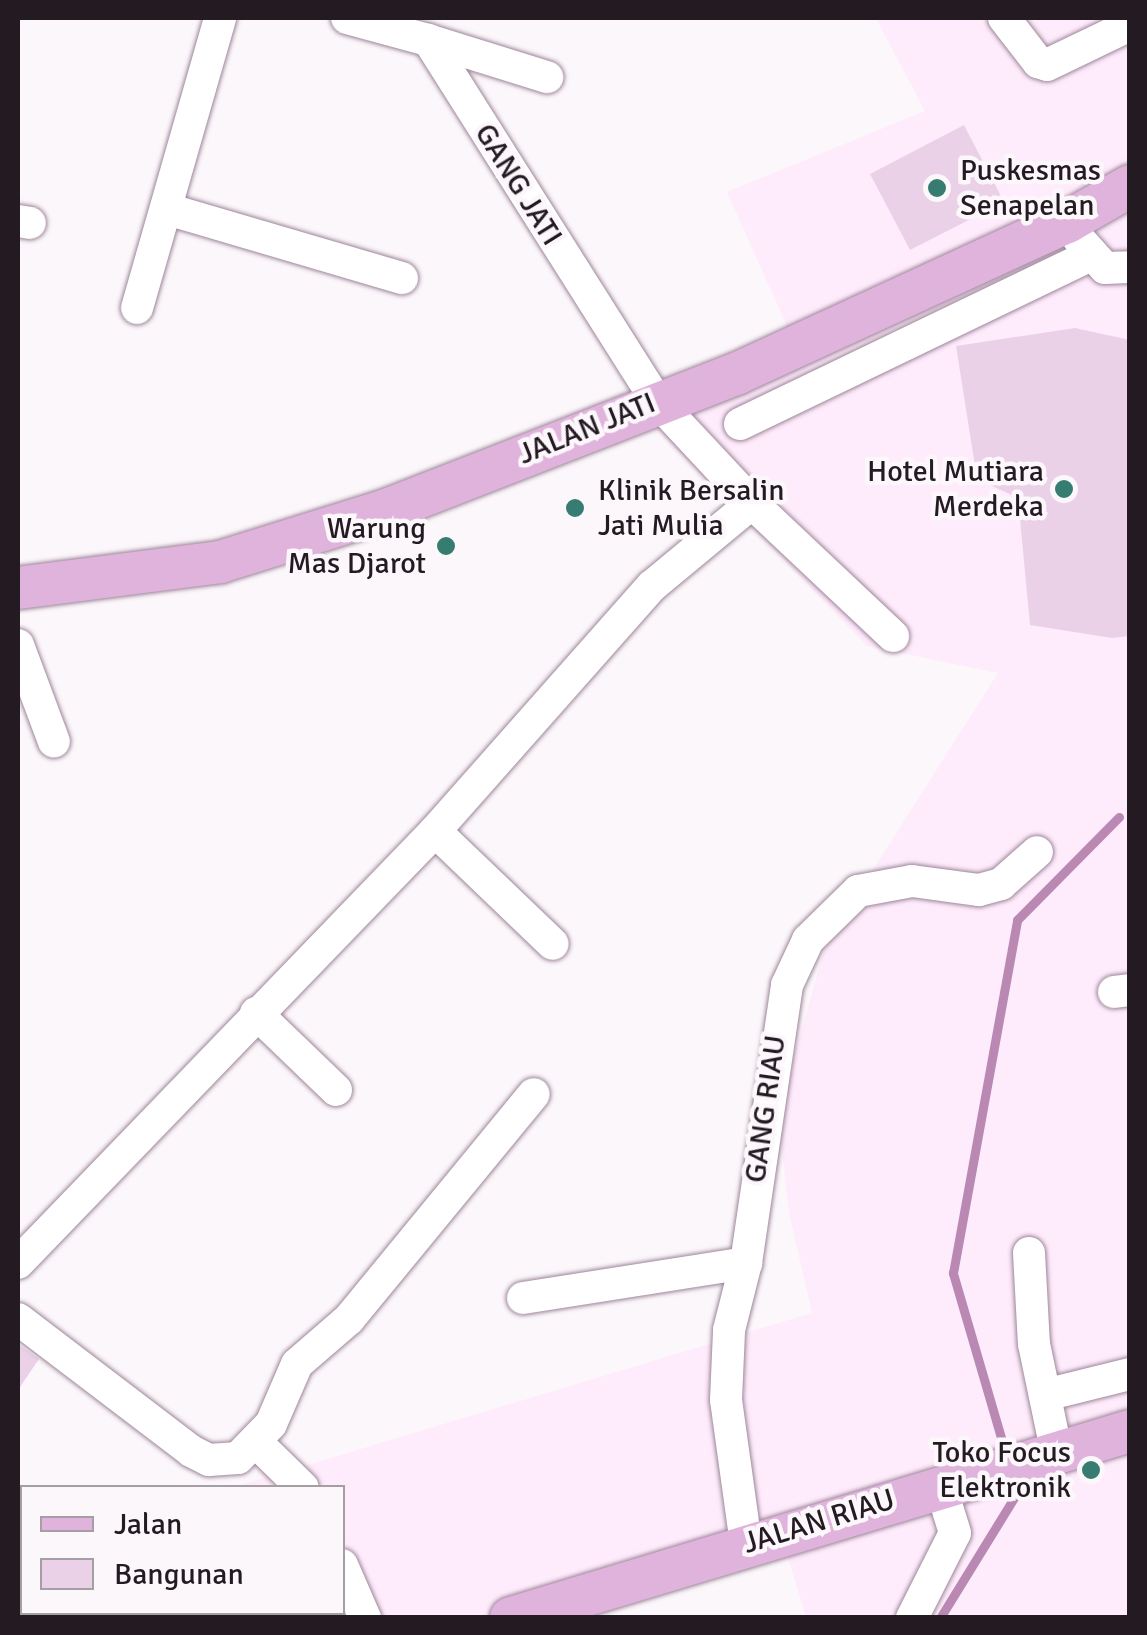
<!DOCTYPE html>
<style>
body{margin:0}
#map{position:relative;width:1147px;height:1635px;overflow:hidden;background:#fcf7fb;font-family:Signika,sans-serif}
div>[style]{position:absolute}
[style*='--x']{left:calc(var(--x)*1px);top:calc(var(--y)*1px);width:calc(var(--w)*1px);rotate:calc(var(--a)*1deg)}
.built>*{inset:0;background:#feebfb}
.stream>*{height:9px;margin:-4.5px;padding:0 4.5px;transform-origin:4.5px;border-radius:4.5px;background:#b989b3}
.building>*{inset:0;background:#ebd1e8}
.roads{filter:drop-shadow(0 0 2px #9d869a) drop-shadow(0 0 2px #9d869a)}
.minor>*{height:32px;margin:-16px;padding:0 16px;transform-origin:16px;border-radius:16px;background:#fff}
.major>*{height:42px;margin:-21px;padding:0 21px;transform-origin:21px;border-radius:21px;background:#e0b3dc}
.dots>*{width:28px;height:28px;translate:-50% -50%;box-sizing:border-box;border:5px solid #fcf7fb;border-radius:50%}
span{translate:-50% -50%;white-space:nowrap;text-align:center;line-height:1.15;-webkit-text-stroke:9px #fcf7fb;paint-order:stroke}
.poi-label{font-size:30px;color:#231a22}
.left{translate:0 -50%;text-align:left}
.right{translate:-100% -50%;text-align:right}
.street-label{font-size:30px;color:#231a22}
.frame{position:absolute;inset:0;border:20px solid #231a22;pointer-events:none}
.legend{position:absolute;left:20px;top:1485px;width:325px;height:130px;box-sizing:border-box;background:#fcf7fb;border:2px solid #a59fa4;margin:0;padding:12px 18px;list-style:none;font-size:30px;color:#231a22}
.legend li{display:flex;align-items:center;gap:20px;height:50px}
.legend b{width:50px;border:2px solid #a59fa4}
</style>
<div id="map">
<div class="built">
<div style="clip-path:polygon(876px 18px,1129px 18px,1129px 1617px,806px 1617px,787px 1554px,564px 1617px,18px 1617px,18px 1505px,22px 1612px,342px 1612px,342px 1488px,235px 1487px,812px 1313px,789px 1212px,778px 1113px,826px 944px,998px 673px,867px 646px,643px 415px,795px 344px,727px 192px,925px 111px)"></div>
</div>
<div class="stream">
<div style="--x:1007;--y:1458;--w:193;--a:-106.3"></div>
<div style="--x:953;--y:1273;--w:359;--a:-79.7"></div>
<div style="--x:1017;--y:920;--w:145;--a:-45.3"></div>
<div style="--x:940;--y:1618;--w:147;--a:-58.4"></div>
<div style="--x:1017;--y:1493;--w:16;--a:-105"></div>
</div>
<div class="building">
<div style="clip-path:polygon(964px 125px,1004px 202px,910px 250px,870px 174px)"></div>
<div style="clip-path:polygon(1075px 328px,1130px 340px,1130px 636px,1112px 638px,1030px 625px,1018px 498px,977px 479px,956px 346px)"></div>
<div style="clip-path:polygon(18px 1344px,39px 1359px,18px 1390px)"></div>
<div style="clip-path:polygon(22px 1559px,22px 1612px,83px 1612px,79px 1618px,18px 1618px)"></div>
</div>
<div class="roads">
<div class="minor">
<div style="--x:1004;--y:18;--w:56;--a:52.3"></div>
<div style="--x:1038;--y:62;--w:9;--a:18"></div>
<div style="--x:1047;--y:65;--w:92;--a:-25.7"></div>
<div style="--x:428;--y:40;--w:125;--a:17.3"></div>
<div style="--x:167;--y:209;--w:245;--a:16.4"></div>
<div style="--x:18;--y:221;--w:12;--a:9"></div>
<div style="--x:1078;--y:238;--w:40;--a:48"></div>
<div style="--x:1105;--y:268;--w:25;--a:-2"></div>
<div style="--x:137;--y:308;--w:302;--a:-74"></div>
<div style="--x:740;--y:424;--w:387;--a:-25.7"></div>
<div style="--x:752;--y:503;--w:194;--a:43.3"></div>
<div style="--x:18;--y:645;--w:103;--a:69.6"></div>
<div style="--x:435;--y:831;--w:163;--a:43.8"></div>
<div style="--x:1114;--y:992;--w:16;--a:-7"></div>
<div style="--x:256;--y:1013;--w:111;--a:43.9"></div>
<div style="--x:1029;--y:1253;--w:91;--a:86.9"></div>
<div style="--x:1034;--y:1344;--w:112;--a:78.2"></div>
<div style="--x:18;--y:1263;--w:600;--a:-46.01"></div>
<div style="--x:435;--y:831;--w:327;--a:-48.5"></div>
<div style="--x:652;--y:586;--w:130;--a:-39.7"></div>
<div style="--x:752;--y:503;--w:141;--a:-133"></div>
<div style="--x:656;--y:400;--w:426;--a:-122.3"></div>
<div style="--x:428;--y:40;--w:84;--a:-164.8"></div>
<div style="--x:523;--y:1298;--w:226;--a:-8.9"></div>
<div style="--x:18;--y:1319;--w:218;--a:37.3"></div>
<div style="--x:191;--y:1451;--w:20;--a:27"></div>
<div style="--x:209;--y:1460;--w:29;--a:-4"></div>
<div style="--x:238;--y:1458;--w:47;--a:-45.9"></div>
<div style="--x:271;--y:1424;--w:65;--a:-66.6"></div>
<div style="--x:297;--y:1364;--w:69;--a:-40.9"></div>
<div style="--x:349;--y:1319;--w:291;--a:-50.6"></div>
<div style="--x:1045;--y:1395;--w:88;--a:-13.9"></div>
<div style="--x:257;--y:1443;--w:64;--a:44.4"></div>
<div style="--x:746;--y:1544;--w:145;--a:-97.9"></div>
<div style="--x:726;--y:1400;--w:70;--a:-87.5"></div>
<div style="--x:729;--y:1330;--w:69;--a:-75.8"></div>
<div style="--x:746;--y:1263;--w:281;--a:-81.6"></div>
<div style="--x:787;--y:985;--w:50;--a:-65"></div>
<div style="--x:808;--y:940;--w:70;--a:-44.4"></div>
<div style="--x:858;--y:891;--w:55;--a:-10.5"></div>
<div style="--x:912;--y:881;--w:68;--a:7.7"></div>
<div style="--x:979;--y:890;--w:23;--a:-15"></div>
<div style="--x:1001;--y:884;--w:48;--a:-41.6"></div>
<div style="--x:342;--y:1565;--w:58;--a:66.5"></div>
<div style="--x:912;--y:1618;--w:95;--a:-63.2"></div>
<div style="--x:955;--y:1533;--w:51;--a:-107"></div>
</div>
<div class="major">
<div style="--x:18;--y:588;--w:204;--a:-7.3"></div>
<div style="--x:220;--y:562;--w:172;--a:-17.3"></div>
<div style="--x:384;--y:511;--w:378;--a:-21.3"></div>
<div style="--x:736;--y:374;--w:364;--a:-24.7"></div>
<div style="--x:1067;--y:222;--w:73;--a:-29.7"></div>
<div style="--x:511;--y:1618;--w:647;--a:-16.81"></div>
</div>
</div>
<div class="dots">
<div style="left:937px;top:188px;background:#377c70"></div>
<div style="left:1064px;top:489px;background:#377c70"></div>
<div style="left:575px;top:508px;background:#377c70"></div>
<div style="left:446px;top:546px;background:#377c70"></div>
<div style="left:1091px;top:1470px;background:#377c70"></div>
</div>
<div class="poi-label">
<span class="left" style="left:960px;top:188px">Puskesmas<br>Senapelan</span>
<span class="right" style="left:1044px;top:489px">Hotel Mutiara<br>Merdeka</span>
<span class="left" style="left:598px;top:508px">Klinik Bersalin<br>Jati Mulia</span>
<span class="right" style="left:426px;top:546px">Warung<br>Mas Djarot</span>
<span class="right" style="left:1071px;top:1470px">Toko Focus<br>Elektronik</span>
</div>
<div class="street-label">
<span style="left:518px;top:185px;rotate:58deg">GANG JATI</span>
<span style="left:587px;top:429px;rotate:-22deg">JALAN JATI</span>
<span style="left:766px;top:1109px;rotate:-82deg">GANG RIAU</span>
<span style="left:819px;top:1522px;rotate:-17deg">JALAN RIAU</span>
</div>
<div class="frame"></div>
<ul class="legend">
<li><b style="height:12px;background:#e0b3dc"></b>Jalan</li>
<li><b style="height:28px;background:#ebd1e8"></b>Bangunan</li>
</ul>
</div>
